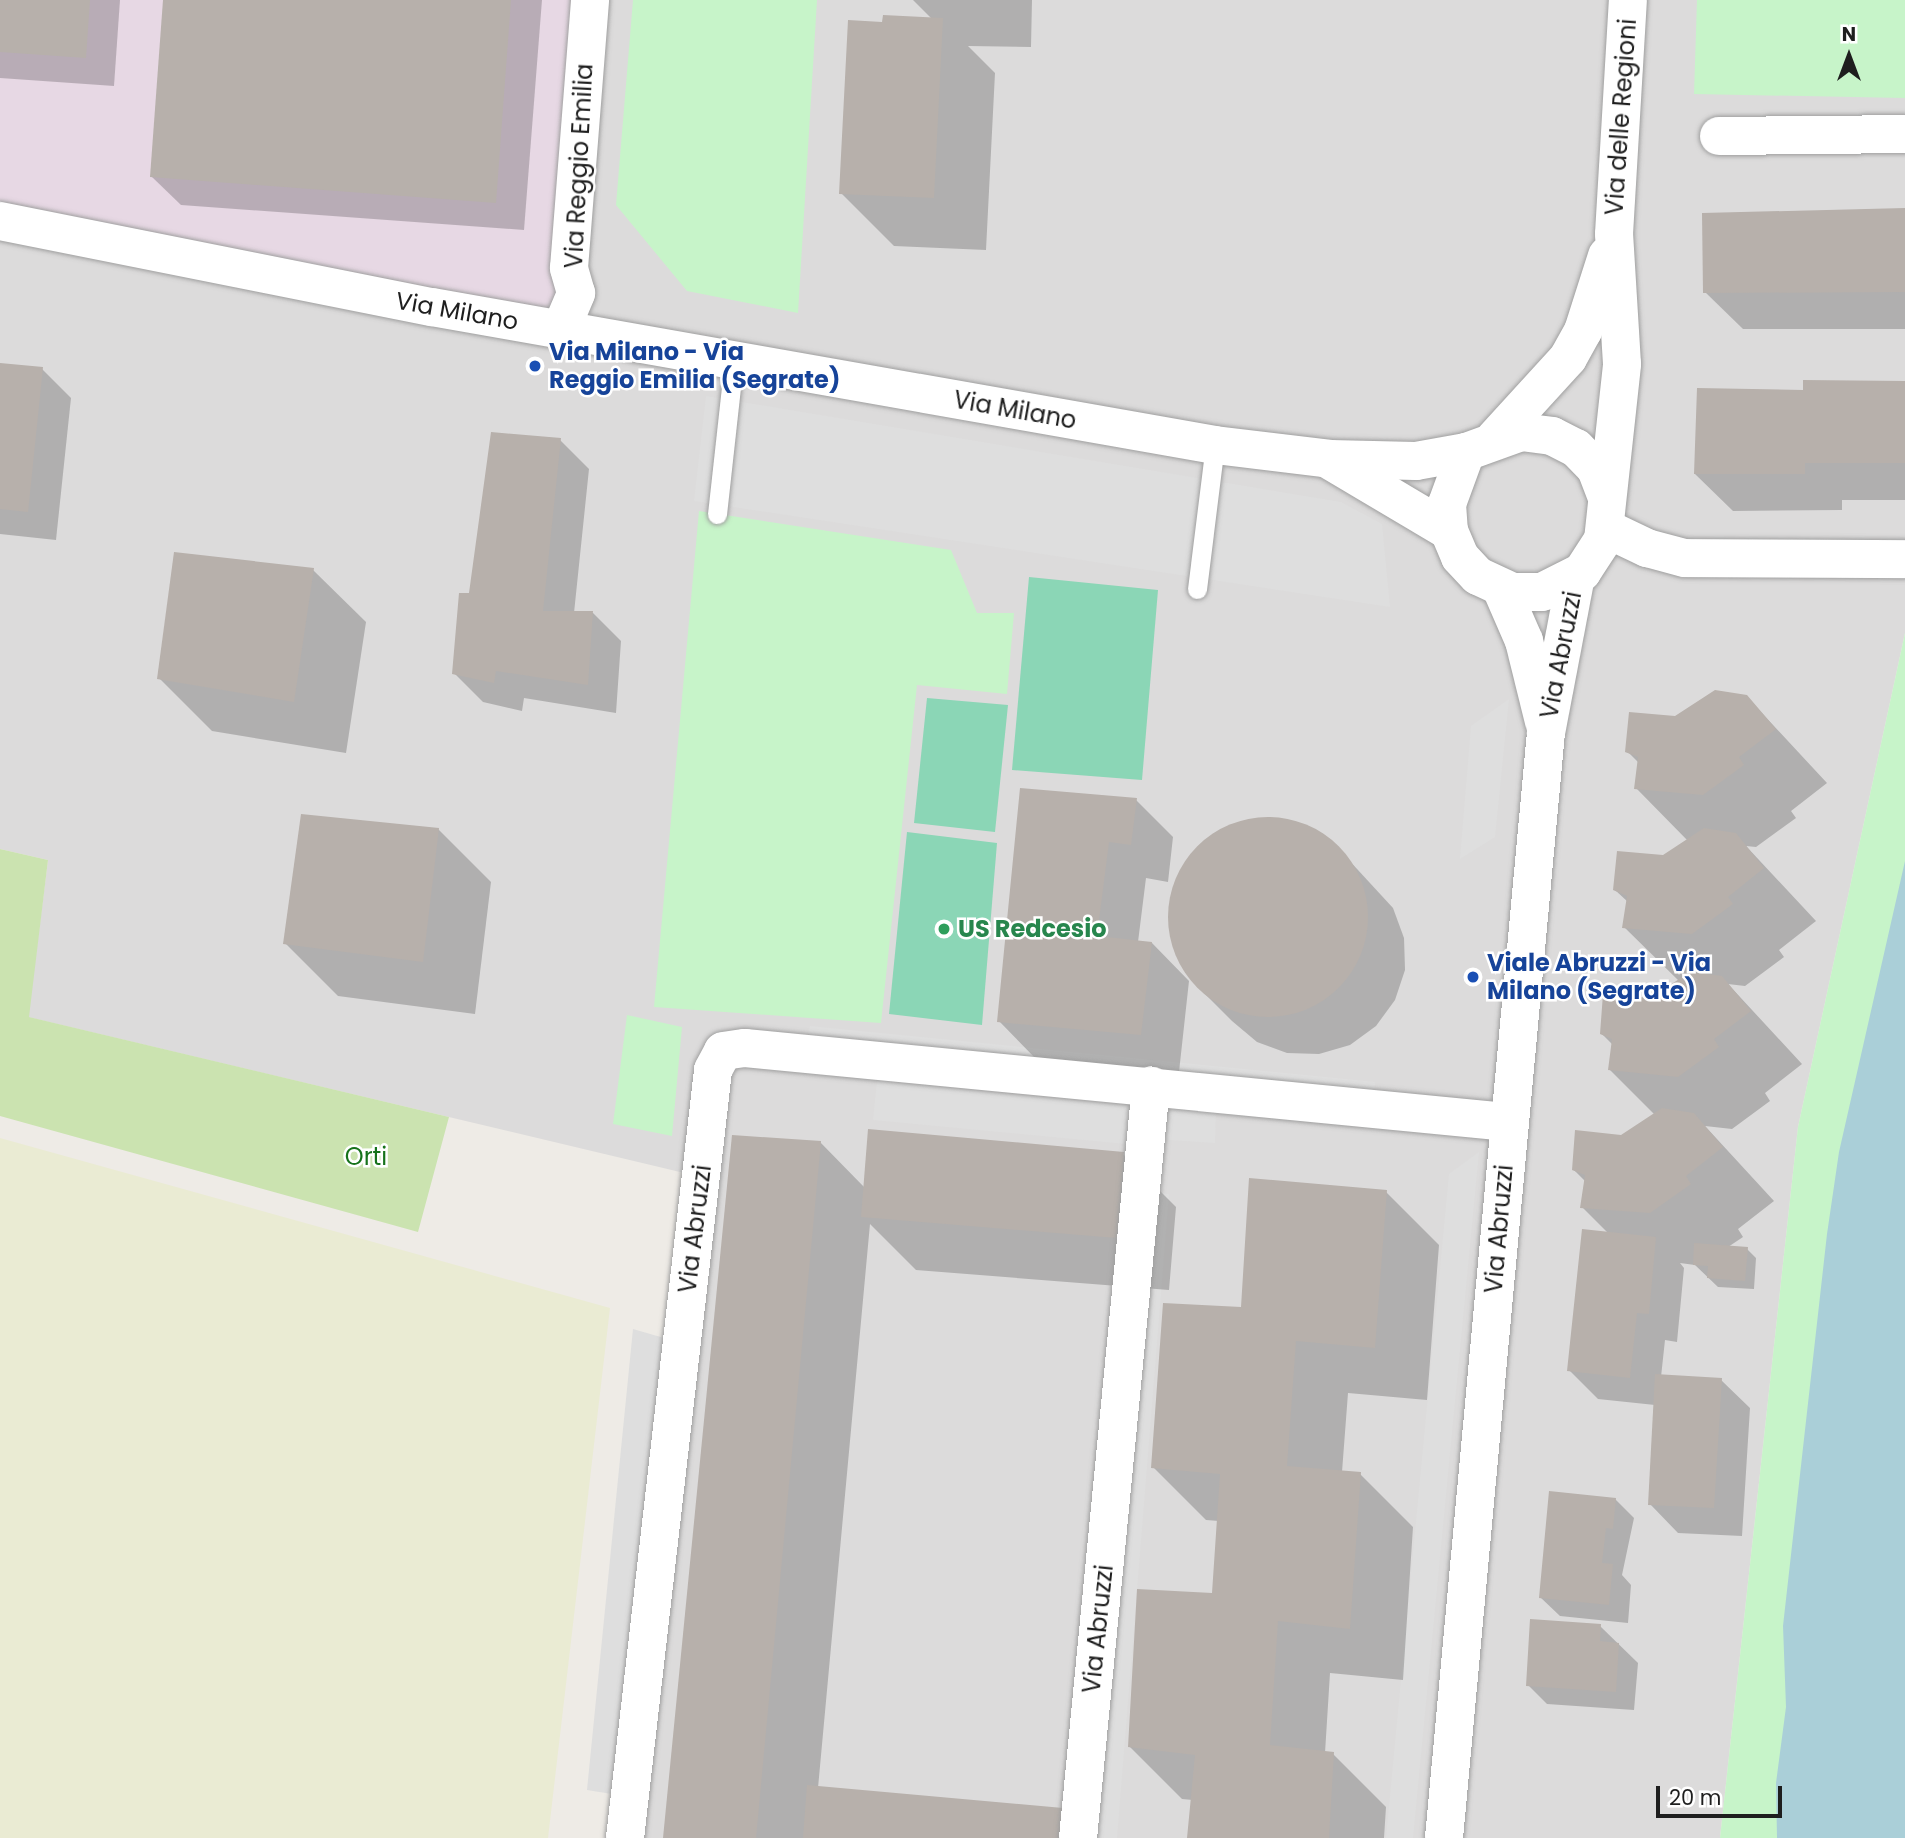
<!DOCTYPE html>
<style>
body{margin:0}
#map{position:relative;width:1905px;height:1838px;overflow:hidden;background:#eeebe6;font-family:Poppins,sans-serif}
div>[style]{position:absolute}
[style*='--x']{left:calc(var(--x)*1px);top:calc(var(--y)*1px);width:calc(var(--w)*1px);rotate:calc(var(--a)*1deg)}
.residential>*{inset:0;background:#dcdbdb}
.industrial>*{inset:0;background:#e7d8e4}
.farmland>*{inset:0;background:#eaebd3}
.grass>*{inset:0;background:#cbe3b0}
.park>*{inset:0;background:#c7f4c9}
.pitch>*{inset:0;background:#8bd6b6}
.parking>*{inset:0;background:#dedede}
.water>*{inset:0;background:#aacfd8}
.shadow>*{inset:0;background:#0003}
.building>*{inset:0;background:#b7b0ab}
.round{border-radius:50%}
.roads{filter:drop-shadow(0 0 2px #9f9f9f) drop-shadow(0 0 2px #9f9f9f)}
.lane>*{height:19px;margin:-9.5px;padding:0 9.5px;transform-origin:9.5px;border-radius:9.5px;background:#fff}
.street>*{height:38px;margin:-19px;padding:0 19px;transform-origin:19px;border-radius:19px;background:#fff}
.dots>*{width:19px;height:19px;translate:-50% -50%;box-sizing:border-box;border:4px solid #fff;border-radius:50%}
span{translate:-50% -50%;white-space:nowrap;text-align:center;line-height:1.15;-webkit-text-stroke:5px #fff;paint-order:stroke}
.street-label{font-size:24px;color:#1e1e1e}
.transit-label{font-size:24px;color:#164399;font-weight:700}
.left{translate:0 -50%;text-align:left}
.leisure-label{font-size:24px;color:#27864d;font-weight:700}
.park-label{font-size:24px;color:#16721b}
.north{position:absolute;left:1814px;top:21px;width:70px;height:70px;-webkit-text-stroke:5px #fff;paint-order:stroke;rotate:0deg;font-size:19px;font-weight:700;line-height:28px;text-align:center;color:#1e1e1e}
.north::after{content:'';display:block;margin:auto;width:24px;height:32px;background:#1e1e1e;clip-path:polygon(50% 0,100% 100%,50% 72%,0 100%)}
.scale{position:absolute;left:1656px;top:1786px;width:126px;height:32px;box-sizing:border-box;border:4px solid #1e1e1e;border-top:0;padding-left:9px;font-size:21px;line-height:24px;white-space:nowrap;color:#1e1e1e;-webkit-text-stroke:5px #fff;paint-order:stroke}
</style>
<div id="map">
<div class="residential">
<div style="clip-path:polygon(590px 0,1905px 0,1905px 633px,1798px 1127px,1720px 1838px,625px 1838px,701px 1177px,28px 1017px,48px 860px,0 849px,0 221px)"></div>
</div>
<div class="industrial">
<div style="clip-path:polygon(0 0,587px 0,561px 329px,0 221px)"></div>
</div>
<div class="farmland">
<div style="clip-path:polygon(0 1138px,610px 1308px,548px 1838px,0 1838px)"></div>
</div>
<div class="grass">
<div style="clip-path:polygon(0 849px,48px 860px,29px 1017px,449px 1117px,418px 1232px,0 1116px)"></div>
</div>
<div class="park">
<div style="clip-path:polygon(633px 0,817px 0,798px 313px,687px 291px,616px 205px)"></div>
<div style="clip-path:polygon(1697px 0,1905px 0,1905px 98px,1694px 94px)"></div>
<div style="clip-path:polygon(699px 511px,951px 550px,977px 613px,1014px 613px,1007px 694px,917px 685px,881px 1023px,654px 1007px)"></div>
<div style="clip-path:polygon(1905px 633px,1905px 1838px,1720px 1838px,1798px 1127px)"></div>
<div style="clip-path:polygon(627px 1015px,682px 1027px,672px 1136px,613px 1124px)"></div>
</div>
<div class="pitch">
<div style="clip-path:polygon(1029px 577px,1158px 590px,1142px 780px,1012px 770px)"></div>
<div style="clip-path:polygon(927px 698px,1008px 705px,995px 832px,914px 823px)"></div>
<div style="clip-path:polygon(907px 832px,997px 843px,982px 1025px,889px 1014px)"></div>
</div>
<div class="parking">
<div style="clip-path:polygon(706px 396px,1341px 502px,1382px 524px,1390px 607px,694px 501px)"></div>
<div style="clip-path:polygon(1509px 699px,1495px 837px,1460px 859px,1471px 726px)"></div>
<div style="clip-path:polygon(810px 1026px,1375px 1082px,1374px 1101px,806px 1046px)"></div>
<div style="clip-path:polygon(877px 1081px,1129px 1106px,1126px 1144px,873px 1120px)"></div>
<div style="clip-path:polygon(1157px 1105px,1216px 1108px,1215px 1143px,1154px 1139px)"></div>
<div style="clip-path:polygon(1479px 1152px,1413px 1838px,1386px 1838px,1449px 1174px)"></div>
<div style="clip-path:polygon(1146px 1192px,1169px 1194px,1117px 1838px,1084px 1838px)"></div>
<div style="clip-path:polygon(633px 1329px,671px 1340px,624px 1796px,587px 1790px)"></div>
</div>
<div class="water">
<div style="clip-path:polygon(1905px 861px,1905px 1838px,1777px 1838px,1776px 1783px,1786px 1707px,1783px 1626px,1827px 1234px,1839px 1152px)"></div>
</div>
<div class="shadow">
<div style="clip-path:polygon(0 0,120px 0,114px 86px,0 78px)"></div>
<div style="clip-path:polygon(165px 0,542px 0,524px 230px,181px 205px,152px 177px)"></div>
<div style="clip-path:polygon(913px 0,1032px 0,1031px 47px,968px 46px,995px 73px,986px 250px,894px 246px,841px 193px,884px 24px,932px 19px)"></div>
<div style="clip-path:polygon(1905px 210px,1905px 329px,1743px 329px,1705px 292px)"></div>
<div style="clip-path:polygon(0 365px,42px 369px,71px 398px,56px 540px,0 534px)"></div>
<div style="clip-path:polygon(1905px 382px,1905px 500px,1842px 500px,1842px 510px,1733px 511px,1695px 474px,1804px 392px)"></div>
<div style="clip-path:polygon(560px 440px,589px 469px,574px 613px,593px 613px,621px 641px,616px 713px,524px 698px,522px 711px,483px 702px,454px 673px,471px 595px)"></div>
<div style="clip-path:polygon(313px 570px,366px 622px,346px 753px,212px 731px,159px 678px)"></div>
<div style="clip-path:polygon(1746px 696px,1827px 783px,1791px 811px,1796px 818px,1756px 847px,1746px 846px,1816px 921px,1779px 950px,1784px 957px,1745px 986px,1728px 984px,1802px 1064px,1765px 1093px,1770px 1101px,1732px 1129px,1705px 1126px,1774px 1201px,1738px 1229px,1743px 1237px,1728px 1247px,1747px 1249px,1756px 1258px,1754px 1289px,1718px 1287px,1695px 1265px,1680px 1263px,1684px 1268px,1677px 1342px,1665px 1340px,1661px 1377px,1721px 1380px,1750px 1408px,1742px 1536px,1678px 1533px,1650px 1504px,1655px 1405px,1598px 1399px,1569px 1370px,1609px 1234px,1582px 1207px,1586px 1182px,1574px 1170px,1655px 1115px,1610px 1070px,1613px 1045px,1601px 1033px,1679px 981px,1624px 927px,1628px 902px,1615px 890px,1688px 841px,1636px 788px,1639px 763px,1627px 751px,1675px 718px)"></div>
<div style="clip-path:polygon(1022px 790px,1136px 800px,1173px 837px,1168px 882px,1146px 878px,1138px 942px,1152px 943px,1189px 981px,1179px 1072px,1036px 1059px,999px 1021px)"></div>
<div style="clip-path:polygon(1273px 819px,1306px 826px,1334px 844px,1393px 908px,1404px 938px,1405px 970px,1395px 1000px,1376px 1026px,1350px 1045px,1319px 1054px,1287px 1053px,1257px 1042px,1232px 1021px,1194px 983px,1177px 956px,1169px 924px,1172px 891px,1187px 861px,1210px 837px,1240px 822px)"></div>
<div style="clip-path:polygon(438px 829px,491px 882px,475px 1014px,338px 996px,285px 943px)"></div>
<div style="clip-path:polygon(820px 1142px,865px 1188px,1123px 1154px,1176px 1207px,1169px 1290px,916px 1270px,870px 1224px,818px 1788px,1090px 1838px,665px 1838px)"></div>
<div style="clip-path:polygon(1386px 1192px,1439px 1245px,1427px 1400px,1348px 1393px,1342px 1472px,1360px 1474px,1413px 1527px,1403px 1680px,1330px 1673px,1325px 1753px,1333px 1754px,1386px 1807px,1384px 1838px,1189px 1838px,1193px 1800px,1182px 1799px,1129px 1746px,1214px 1595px,1219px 1521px,1206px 1520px,1153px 1467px,1243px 1309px)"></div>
<div style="clip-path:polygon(1615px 1499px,1634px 1518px,1622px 1575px,1631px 1585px,1628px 1623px,1560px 1616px,1540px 1597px)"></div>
<div style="clip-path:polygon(1600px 1626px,1638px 1663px,1634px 1710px,1547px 1704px,1528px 1685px)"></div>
</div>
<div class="building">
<div style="clip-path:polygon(0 0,90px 0,86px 58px,0 52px)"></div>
<div style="clip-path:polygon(163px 0,511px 0,496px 203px,150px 177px)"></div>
<div style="clip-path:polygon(883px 15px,943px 18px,934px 198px,839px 194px,848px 20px,882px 22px)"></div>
<div style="clip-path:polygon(1905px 208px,1905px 292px,1703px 293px,1702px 213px)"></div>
<div style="clip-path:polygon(0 363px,43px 367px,28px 512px,0 509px)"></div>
<div style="clip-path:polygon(1803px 380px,1905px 381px,1905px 463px,1805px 463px,1805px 474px,1694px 474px,1697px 388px,1803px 390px)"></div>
<div style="clip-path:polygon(491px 432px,561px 438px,543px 611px,593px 611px,588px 685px,496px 671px,494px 683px,452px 674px,459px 593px,469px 593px)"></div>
<div style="clip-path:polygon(174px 552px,314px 568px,294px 702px,157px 679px)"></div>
<div style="clip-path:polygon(1715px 690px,1747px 695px,1776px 729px,1739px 757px,1744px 765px,1703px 795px,1634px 789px,1638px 757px,1625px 752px,1629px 712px,1675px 716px)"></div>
<div style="clip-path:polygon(1020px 788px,1137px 798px,1131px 845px,1109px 842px,1097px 936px,1152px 942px,1141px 1035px,997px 1022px)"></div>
<div style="clip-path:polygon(301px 814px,439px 828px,423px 962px,283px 944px)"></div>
<div class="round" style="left:1168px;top:817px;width:200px;height:200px"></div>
<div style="clip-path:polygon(1704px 828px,1736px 833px,1764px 868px,1728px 897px,1733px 904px,1692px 934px,1622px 928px,1627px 896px,1613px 890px,1617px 851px,1663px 855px)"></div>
<div style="clip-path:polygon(1690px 972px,1722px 976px,1751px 1011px,1714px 1039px,1719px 1047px,1678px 1077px,1608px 1070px,1612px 1039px,1600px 1034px,1603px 994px,1650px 998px)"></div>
<div style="clip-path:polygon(1662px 1108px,1694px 1113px,1723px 1147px,1686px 1176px,1691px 1184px,1650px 1213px,1580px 1208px,1585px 1175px,1572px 1170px,1575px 1130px,1621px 1135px)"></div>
<div style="clip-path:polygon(868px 1129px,1124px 1152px,1117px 1238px,861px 1217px)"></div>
<div style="clip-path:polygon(732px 1135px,821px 1141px,756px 1838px,663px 1838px)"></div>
<div style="clip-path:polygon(1249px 1178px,1387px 1190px,1375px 1348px,1296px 1341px,1287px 1466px,1361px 1472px,1350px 1629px,1278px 1621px,1270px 1745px,1334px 1752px,1329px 1838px,1187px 1838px,1195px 1755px,1128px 1747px,1137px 1589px,1212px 1593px,1220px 1474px,1151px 1468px,1163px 1303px,1241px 1307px)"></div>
<div style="clip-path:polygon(1582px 1229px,1656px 1237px,1649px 1314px,1637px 1313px,1630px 1378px,1567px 1371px)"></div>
<div style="clip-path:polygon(1694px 1243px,1748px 1247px,1745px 1281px,1707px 1278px,1708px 1266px,1693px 1265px)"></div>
<div style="clip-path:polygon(1655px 1374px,1722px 1378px,1714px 1508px,1648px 1505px)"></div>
<div style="clip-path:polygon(1549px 1491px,1616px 1498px,1613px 1529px,1606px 1528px,1602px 1563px,1613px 1564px,1609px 1605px,1539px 1598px)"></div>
<div style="clip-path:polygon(1530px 1619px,1601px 1624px,1600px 1641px,1619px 1643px,1616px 1692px,1526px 1686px)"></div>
<div style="clip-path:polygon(807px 1785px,1063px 1808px,1061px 1838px,803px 1838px)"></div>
</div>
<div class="roads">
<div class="lane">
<div style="--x:717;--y:514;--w:155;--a:-83.7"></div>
<div style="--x:1197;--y:589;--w:145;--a:-82.9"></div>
</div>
<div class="street">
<div style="--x:1719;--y:136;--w:186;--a:-0.6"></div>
<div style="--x:0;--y:221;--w:440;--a:11.3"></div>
<div style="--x:432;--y:307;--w:795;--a:10"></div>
<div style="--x:1215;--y:445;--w:116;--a:6.9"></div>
<div style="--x:1330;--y:459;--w:86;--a:1.3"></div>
<div style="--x:1416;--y:461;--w:51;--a:-10.2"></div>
<div style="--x:1466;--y:452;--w:59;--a:-20"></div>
<div style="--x:1521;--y:432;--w:31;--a:7"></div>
<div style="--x:1552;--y:436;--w:27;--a:27"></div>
<div style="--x:1576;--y:448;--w:29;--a:46"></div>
<div style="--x:1596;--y:469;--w:28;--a:69"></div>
<div style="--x:561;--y:329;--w:39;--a:-67"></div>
<div style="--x:576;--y:293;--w:26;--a:-106"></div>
<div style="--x:569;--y:268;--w:269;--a:-85.5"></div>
<div style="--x:1495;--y:438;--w:108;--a:-47.6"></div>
<div style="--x:1568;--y:358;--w:31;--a:-61"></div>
<div style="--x:1583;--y:331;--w:79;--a:-72.3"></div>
<div style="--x:1466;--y:452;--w:55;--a:110.1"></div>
<div style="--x:1447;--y:504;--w:27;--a:86"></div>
<div style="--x:1449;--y:531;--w:28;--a:67"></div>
<div style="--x:1460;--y:557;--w:26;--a:47"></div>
<div style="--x:1478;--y:576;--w:38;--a:25"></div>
<div style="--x:1512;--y:592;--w:30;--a:0"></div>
<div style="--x:1542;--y:592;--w:45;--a:-26.6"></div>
<div style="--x:1582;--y:572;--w:38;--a:-57"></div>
<div style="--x:1603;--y:540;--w:177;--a:-83.8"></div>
<div style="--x:1622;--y:364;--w:130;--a:-93.5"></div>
<div style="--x:1614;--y:234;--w:234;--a:-86.6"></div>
<div style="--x:1331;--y:461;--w:137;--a:30.7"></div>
<div style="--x:1605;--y:528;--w:47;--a:25.5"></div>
<div style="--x:1647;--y:548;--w:39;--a:15"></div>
<div style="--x:1685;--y:558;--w:220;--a:0.3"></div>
<div style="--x:1501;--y:588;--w:58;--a:66.5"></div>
<div style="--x:1524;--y:641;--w:83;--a:76.1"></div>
<div style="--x:625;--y:1838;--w:773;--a:-83.46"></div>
<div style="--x:713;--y:1070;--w:21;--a:-62"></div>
<div style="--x:723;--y:1051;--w:22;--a:-8"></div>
<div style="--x:745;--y:1048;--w:767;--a:5.54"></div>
<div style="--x:1078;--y:1838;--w:756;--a:-84.46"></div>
<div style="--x:1444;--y:1838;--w:1110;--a:-84.73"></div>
<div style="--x:1546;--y:733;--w:160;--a:-79.2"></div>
</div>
</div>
<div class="dots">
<div style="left:535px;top:366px;background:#1a4fb4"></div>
<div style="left:944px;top:929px;background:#2e9e5b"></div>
<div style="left:1473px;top:977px;background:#1a4fb4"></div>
</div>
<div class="street-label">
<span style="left:1621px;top:117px;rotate:-86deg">Via delle Regioni</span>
<span style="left:579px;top:166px;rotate:-87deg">Via Reggio Emilia</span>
<span style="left:457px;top:311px;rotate:10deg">Via Milano</span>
<span style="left:1015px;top:410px;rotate:10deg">Via Milano</span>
<span style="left:1561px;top:655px;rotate:-79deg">Via Abruzzi</span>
<span style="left:695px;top:1229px;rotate:-83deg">Via Abruzzi</span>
<span style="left:1499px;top:1229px;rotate:-85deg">Via Abruzzi</span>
<span style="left:1098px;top:1629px;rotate:-84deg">Via Abruzzi</span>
</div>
<div class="transit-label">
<span class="left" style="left:549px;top:366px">Via Milano - Via<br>Reggio Emilia (Segrate)</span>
<span class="left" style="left:1487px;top:977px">Viale Abruzzi - Via<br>Milano (Segrate)</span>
</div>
<div class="leisure-label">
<span class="left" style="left:958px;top:929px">US Redcesio</span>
</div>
<div class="park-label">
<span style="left:366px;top:1157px">Orti</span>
</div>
<div class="north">N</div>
<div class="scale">20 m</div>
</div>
